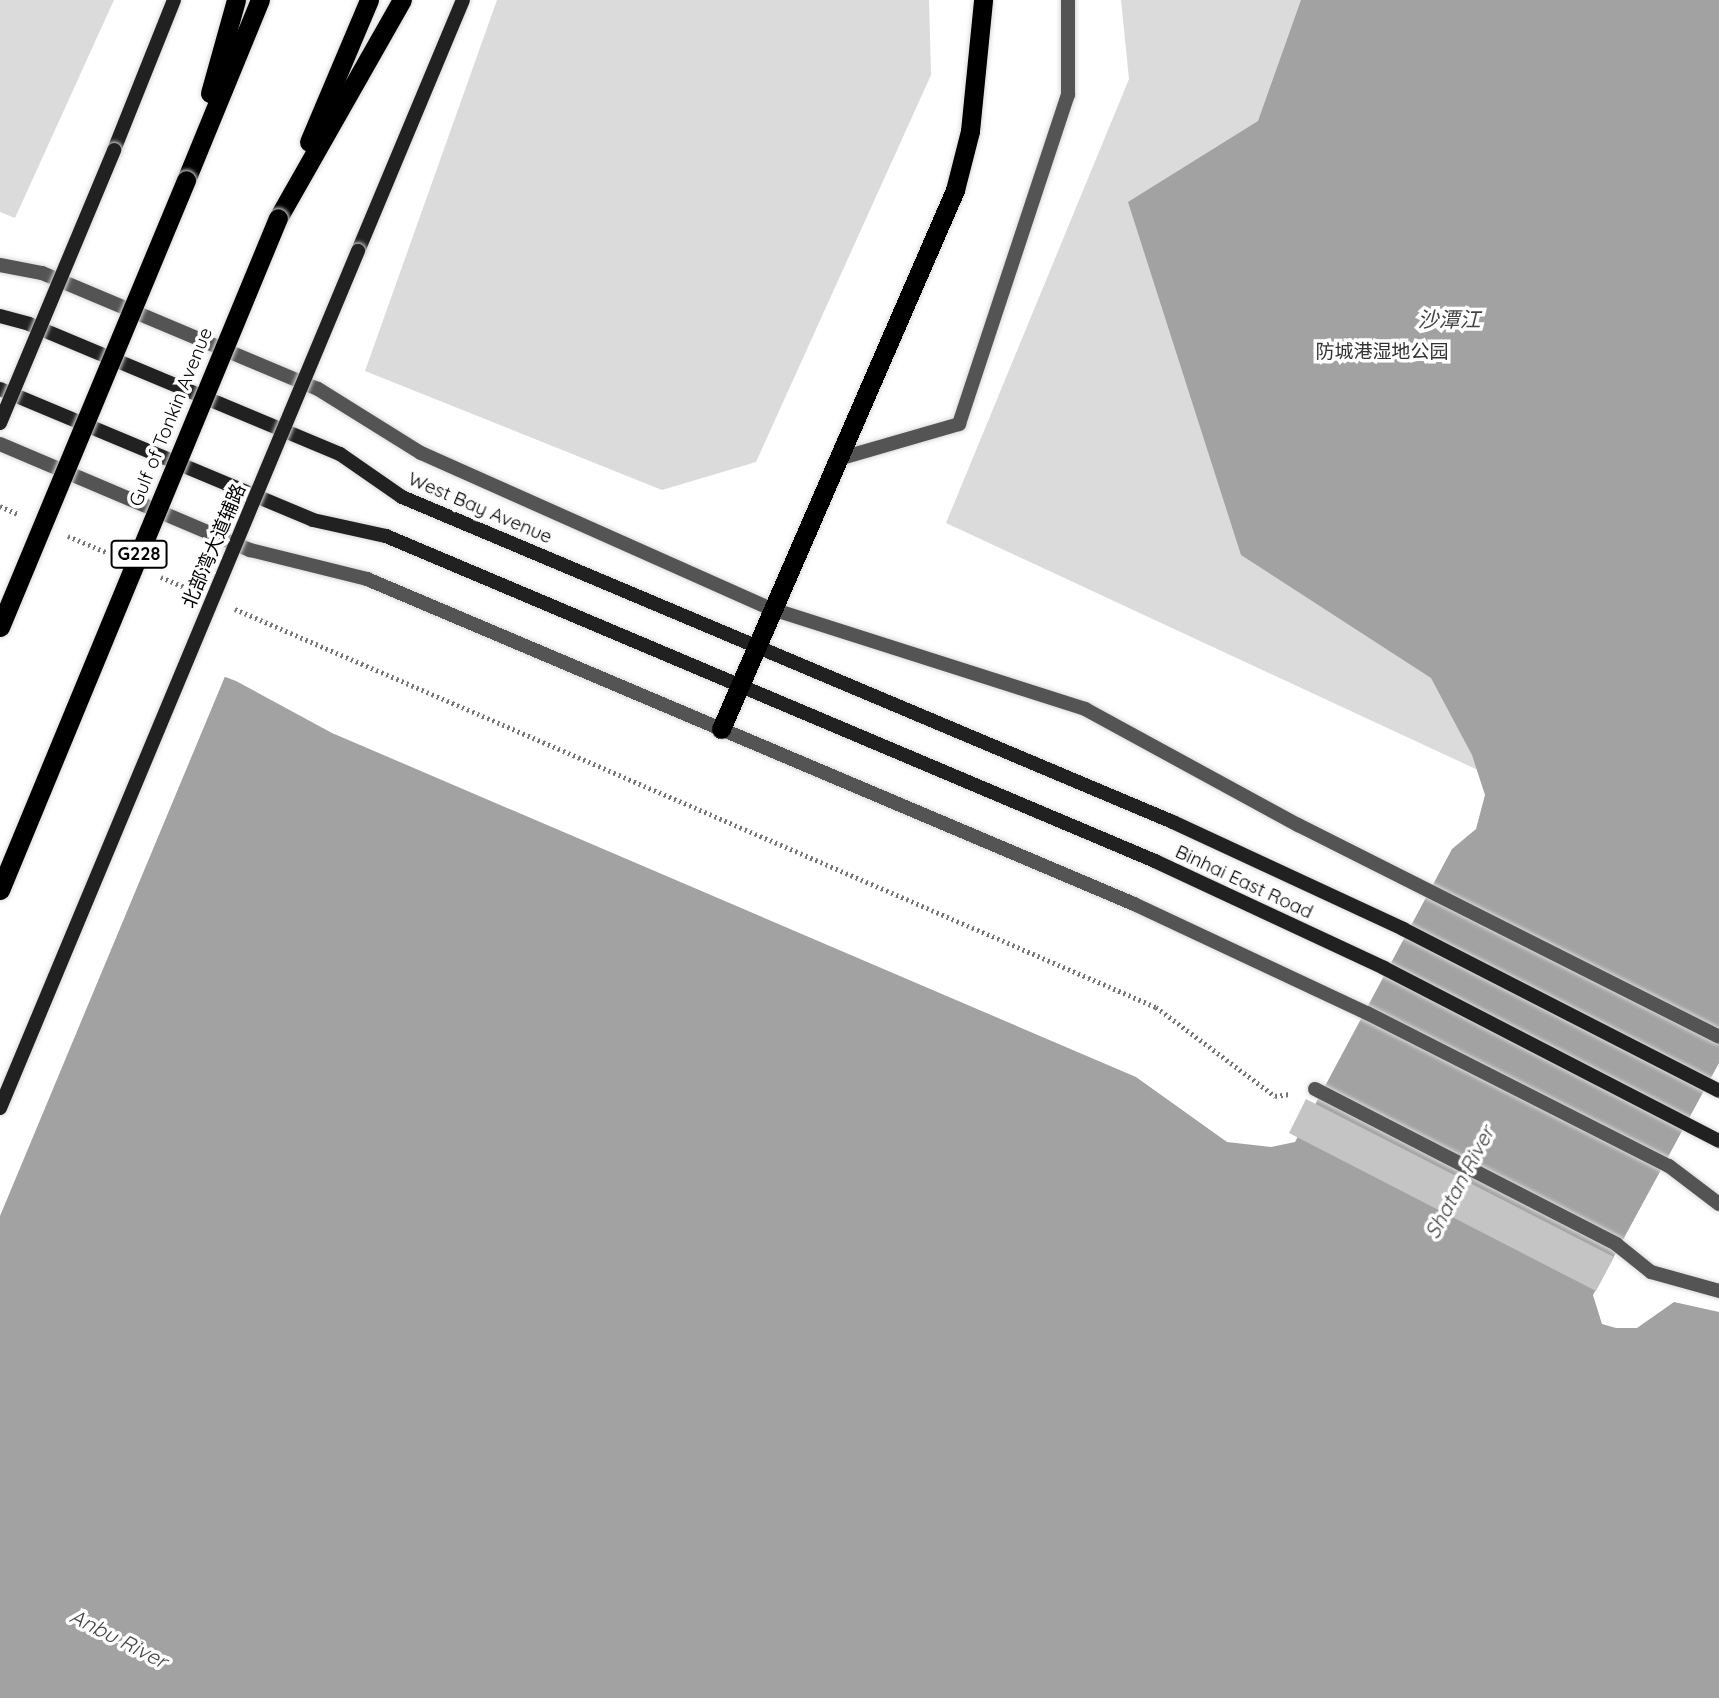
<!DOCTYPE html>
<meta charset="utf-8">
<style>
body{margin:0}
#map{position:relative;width:1719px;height:1698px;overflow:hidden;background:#fff;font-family:Quicksand,"Noto Sans SC",sans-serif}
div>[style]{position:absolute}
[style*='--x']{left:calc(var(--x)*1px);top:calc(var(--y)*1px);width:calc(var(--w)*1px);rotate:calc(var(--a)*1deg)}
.green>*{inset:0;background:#dbdbdb}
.water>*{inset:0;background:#a2a2a2}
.pier>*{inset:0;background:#fff}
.building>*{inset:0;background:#c4c4c4}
.path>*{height:4.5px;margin-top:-2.25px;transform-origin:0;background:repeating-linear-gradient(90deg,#767676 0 2px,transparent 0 5.5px)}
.roads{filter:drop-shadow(0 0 2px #dbdbdb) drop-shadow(0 0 2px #dbdbdb)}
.minor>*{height:14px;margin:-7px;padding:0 7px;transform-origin:7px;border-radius:7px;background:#545454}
.secondary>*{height:14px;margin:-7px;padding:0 7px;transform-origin:7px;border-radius:7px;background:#212121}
.trunk>*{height:19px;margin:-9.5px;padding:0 9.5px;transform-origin:9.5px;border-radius:9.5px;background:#000}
.bridges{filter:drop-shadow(0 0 2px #dbdbdb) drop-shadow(0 0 2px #dbdbdb)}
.secondary-bridge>*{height:14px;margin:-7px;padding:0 7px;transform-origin:7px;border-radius:7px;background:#212121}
.trunk-bridge>*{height:19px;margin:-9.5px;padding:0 9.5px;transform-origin:9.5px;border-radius:9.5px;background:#000}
span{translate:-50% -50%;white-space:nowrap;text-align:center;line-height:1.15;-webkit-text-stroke:7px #fff;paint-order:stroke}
.shield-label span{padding:2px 5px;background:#fff;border:2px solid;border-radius:5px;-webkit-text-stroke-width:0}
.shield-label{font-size:18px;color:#000;font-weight:700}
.park-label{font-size:19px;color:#323232}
.street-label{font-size:19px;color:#000}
.water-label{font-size:21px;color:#434343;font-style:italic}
</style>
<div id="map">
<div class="green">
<div style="clip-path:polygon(0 0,114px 0,15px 218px,0 212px)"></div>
<div style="clip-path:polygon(497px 0,929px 0,931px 75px,756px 462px,662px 490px,365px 371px)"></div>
<div style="clip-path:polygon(1121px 0,1719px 0,1719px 882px,946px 523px,1129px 79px)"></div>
</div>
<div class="water">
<div style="clip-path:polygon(1301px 0,1719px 0,1719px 1063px,1593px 1295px,1602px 1324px,1616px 1328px,1637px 1328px,1674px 1302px,1719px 1312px,1719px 1698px,0 1698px,0 591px,236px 681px,332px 733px,1136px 1077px,1227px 1142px,1271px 1147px,1295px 1142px,1452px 849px,1476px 829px,1485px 795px,1472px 755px,1431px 678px,1241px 555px,1128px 202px,1258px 121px)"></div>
</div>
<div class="pier">
<div style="clip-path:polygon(0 587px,226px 674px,0 1216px)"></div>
</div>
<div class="building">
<div style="clip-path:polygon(1306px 1099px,1614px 1257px,1596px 1291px,1289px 1133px)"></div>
</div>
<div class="path">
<div style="--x:0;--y:506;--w:20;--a:24"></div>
<div style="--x:68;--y:536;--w:43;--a:23"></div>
<div style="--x:161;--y:577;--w:33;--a:23"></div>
<div style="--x:235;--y:609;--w:1003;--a:23.37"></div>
<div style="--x:1156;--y:1007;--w:149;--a:36.8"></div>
<div style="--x:1275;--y:1096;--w:15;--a:-8"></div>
</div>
<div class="roads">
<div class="minor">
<div style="--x:0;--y:265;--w:43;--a:10.8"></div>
<div style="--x:42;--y:273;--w:299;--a:22.8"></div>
<div style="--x:318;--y:389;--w:121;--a:31.9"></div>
<div style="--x:421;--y:453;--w:384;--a:24"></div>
<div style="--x:772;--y:609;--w:329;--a:17.7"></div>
<div style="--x:1085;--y:709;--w:243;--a:28.6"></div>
<div style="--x:1298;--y:825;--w:471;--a:26.7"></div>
<div style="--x:0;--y:444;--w:272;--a:23"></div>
<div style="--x:250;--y:550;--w:121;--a:13.9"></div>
<div style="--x:367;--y:579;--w:833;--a:22.96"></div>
<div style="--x:1134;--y:904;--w:257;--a:25.1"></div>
<div style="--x:1367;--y:1013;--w:339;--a:26.9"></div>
<div style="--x:1669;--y:1166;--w:63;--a:37.2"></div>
<div style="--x:838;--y:459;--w:126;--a:-16.1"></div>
<div style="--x:959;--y:424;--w:347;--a:-71.7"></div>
<div style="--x:1068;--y:95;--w:95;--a:-90"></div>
<div style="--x:1315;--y:1089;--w:339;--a:27.2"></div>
<div style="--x:1616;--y:1244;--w:45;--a:38.7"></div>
<div style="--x:1651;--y:1272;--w:71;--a:15.6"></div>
</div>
<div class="secondary">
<div style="--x:114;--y:150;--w:162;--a:-68.2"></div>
<div style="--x:358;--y:251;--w:272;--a:-67.3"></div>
<div style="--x:0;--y:316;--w:30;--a:15"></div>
<div style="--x:29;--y:324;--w:337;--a:22.7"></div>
<div style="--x:340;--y:454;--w:75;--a:34.7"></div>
<div style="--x:402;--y:497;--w:837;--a:22.86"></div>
<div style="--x:1173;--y:822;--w:254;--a:24.9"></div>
<div style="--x:1403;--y:929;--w:355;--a:27.1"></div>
<div style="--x:0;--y:389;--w:339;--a:22.7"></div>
<div style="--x:313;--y:520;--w:75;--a:12.4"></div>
<div style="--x:386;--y:536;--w:835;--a:22.91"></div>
<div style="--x:1155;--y:861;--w:253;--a:25"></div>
<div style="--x:1384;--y:968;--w:377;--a:27.3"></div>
</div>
<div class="trunk">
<div style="--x:210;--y:93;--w:97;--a:-74.4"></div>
<div style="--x:309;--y:142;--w:154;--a:-67.1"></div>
<div style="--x:186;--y:180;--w:195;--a:-67.7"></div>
<div style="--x:278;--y:218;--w:251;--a:-60.4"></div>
<div style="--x:721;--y:729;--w:588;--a:-66.53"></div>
<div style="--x:955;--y:190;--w:61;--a:-75.7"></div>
<div style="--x:970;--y:131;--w:132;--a:-84.3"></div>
</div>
</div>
<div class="bridges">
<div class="secondary-bridge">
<div style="--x:0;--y:423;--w:296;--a:-67.3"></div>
<div style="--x:0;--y:1108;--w:929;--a:-67.33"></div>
</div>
<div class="trunk-bridge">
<div style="--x:0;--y:627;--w:484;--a:-67.4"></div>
<div style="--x:0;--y:890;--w:727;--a:-67.53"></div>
</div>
</div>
<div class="shield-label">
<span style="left:139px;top:554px">G228</span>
</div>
<div class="park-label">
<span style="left:1382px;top:352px">防城港湿地公园</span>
</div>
<div class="street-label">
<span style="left:171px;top:417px;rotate:-68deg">Gulf of Tonkin Avenue</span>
<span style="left:480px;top:508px;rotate:23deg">West Bay Avenue</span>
<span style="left:214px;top:546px;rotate:-67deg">北部湾大道辅路</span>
<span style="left:1244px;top:882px;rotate:25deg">Binhai East Road</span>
</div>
<div class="water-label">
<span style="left:1449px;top:319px">沙潭江</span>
<span style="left:1459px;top:1182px;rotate:-62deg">Shatan River</span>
<span style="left:119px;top:1638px;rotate:27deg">Anbu River</span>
</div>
</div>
